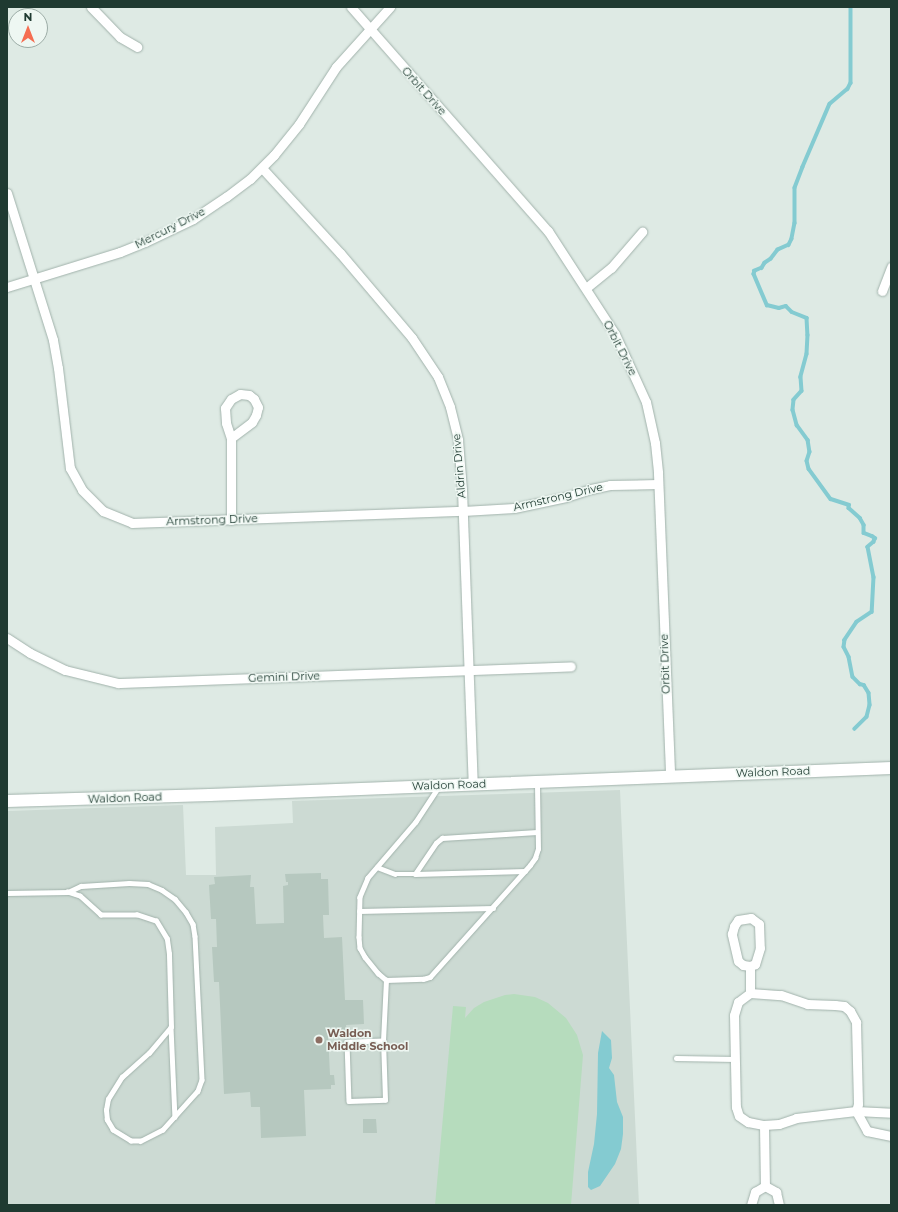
<!DOCTYPE html>
<style>
body{margin:0}
#map{position:relative;width:898px;height:1212px;overflow:hidden;background:#deeae4;font-family:Montserrat,sans-serif}
div>[style]{position:absolute}
[style*='--x']{left:calc(var(--x)*1px);top:calc(var(--y)*1px);width:calc(var(--w)*1px);rotate:calc(var(--a)*1deg)}
.built>*{inset:0;background:#ccdad3}
.green>*{inset:0;background:#b6dcbd}
.water>*{inset:0;background:#84cbd1}
.stream>*{height:3.5px;margin:-1.75px;padding:0 1.75px;transform-origin:1.75px;border-radius:1.75px;background:#84cbd1}
.building>*{inset:0;background:#b6c8bf}
.roads{filter:drop-shadow(0 0 1px #a1b2ab) drop-shadow(0 0 1px #a1b2ab)}
.lane>*{height:4.5px;margin:-2.25px;padding:0 2.25px;transform-origin:2.25px;border-radius:2.25px;background:#fff}
.street>*{height:9px;margin:-4.5px;padding:0 4.5px;transform-origin:4.5px;border-radius:4.5px;background:#fff}
.secondary>*{height:12px;margin:-6px;padding:0 6px;transform-origin:6px;border-radius:6px;background:#fff}
.dots>*{width:11px;height:11px;translate:-50% -50%;box-sizing:border-box;border:2px solid #eef7f2;border-radius:50%}
span{translate:-50% -50%;white-space:nowrap;text-align:center;line-height:1.15;-webkit-text-stroke:3px #eef7f2;paint-order:stroke}
.street-label{font-size:11px;color:#1f3a31}
.education-label{font-size:11px;color:#785e54;font-weight:700}
.left{translate:0 -50%;text-align:left}
.frame{position:absolute;inset:0;border:8px solid #1f3a31;pointer-events:none}
.north{position:absolute;left:8px;top:8px;width:40px;height:40px;box-sizing:border-box;background:#eef7f2;border:1px solid #9baba5;border-radius:50%;rotate:0deg;font-size:11px;font-weight:700;line-height:16px;text-align:center;color:#1f3a31}
.north::after{content:'';display:block;margin:auto;width:14px;height:18px;background:#f56d51;clip-path:polygon(50% 0,100% 100%,50% 72%,0 100%)}
</style>
<div id="map">
<div class="built">
<div style="clip-path:polygon(620px 790px,639px 1205px,7px 1205px,7px 811px,183px 805px,186px 875px,216px 875px,215px 827px,293px 823px,292px 801px)"></div>
</div>
<div class="green">
<div style="clip-path:polygon(514px 994px,535px 997px,548px 1003px,566px 1018px,577px 1035px,583px 1055px,571px 1205px,435px 1205px,453px 1006px,466px 1007px,465px 1018px,474px 1008px,484px 1002px,505px 995px)"></div>
</div>
<div class="water">
<div style="clip-path:polygon(602px 1031px,611px 1040px,612px 1058px,609px 1068px,614px 1075px,617px 1102px,623px 1117px,623px 1134px,621px 1149px,615px 1164px,600px 1186px,591px 1190px,588px 1187px,588px 1172px,594px 1144px,597px 1114px,598px 1053px)"></div>
</div>
<div class="stream">
<div style="--x:851;--y:7;--w:76;--a:90"></div>
<div style="--x:851;--y:83;--w:7;--a:117"></div>
<div style="--x:848;--y:89;--w:23;--a:140"></div>
<div style="--x:830;--y:104;--w:69;--a:113.2"></div>
<div style="--x:803;--y:167;--w:22;--a:111"></div>
<div style="--x:795;--y:188;--w:35;--a:90"></div>
<div style="--x:795;--y:223;--w:16;--a:101"></div>
<div style="--x:792;--y:239;--w:7;--a:117"></div>
<div style="--x:789;--y:245;--w:12;--a:156"></div>
<div style="--x:778;--y:250;--w:11;--a:128"></div>
<div style="--x:771;--y:259;--w:7;--a:146"></div>
<div style="--x:765;--y:263;--w:6;--a:121"></div>
<div style="--x:762;--y:268;--w:8;--a:157"></div>
<div style="--x:755;--y:271;--w:3;--a:108"></div>
<div style="--x:754;--y:274;--w:34;--a:67"></div>
<div style="--x:767;--y:305;--w:12;--a:14"></div>
<div style="--x:779;--y:308;--w:7;--a:-16"></div>
<div style="--x:786;--y:306;--w:8;--a:45"></div>
<div style="--x:792;--y:312;--w:16;--a:22"></div>
<div style="--x:807;--y:318;--w:17;--a:87"></div>
<div style="--x:808;--y:335;--w:19;--a:93"></div>
<div style="--x:807;--y:354;--w:24;--a:105"></div>
<div style="--x:801;--y:377;--w:14;--a:86"></div>
<div style="--x:802;--y:391;--w:12;--a:132"></div>
<div style="--x:794;--y:400;--w:10;--a:96"></div>
<div style="--x:793;--y:410;--w:16;--a:75"></div>
<div style="--x:797;--y:425;--w:19;--a:54"></div>
<div style="--x:808;--y:440;--w:12;--a:81"></div>
<div style="--x:810;--y:452;--w:9;--a:108"></div>
<div style="--x:807;--y:461;--w:8;--a:76"></div>
<div style="--x:809;--y:469;--w:37;--a:54"></div>
<div style="--x:831;--y:499;--w:19;--a:18"></div>
<div style="--x:849;--y:505;--w:3;--a:90"></div>
<div style="--x:849;--y:508;--w:15;--a:42"></div>
<div style="--x:860;--y:518;--w:8;--a:60"></div>
<div style="--x:864;--y:525;--w:8;--a:90"></div>
<div style="--x:864;--y:533;--w:9;--a:21"></div>
<div style="--x:872;--y:536;--w:4;--a:34"></div>
<div style="--x:875;--y:538;--w:4;--a:104"></div>
<div style="--x:874;--y:542;--w:8;--a:140"></div>
<div style="--x:868;--y:547;--w:31;--a:79"></div>
<div style="--x:874;--y:577;--w:35;--a:93"></div>
<div style="--x:872;--y:612;--w:18;--a:146"></div>
<div style="--x:857;--y:622;--w:22;--a:124"></div>
<div style="--x:845;--y:640;--w:7;--a:98"></div>
<div style="--x:844;--y:647;--w:11;--a:63"></div>
<div style="--x:849;--y:657;--w:20;--a:79"></div>
<div style="--x:853;--y:677;--w:10;--a:45"></div>
<div style="--x:860;--y:684;--w:4;--a:14"></div>
<div style="--x:864;--y:685;--w:9;--a:58"></div>
<div style="--x:869;--y:693;--w:12;--a:85"></div>
<div style="--x:870;--y:705;--w:12;--a:104"></div>
<div style="--x:867;--y:717;--w:17;--a:135"></div>
</div>
<div class="building">
<div style="clip-path:polygon(321px 873px,321px 879px,328px 879px,329px 915px,323px 915px,324px 938px,342px 937px,345px 1000px,363px 1000px,364px 1024px,346px 1025px,347px 1032px,328px 1033px,330px 1075px,334px 1075px,335px 1085px,331px 1085px,331px 1089px,304px 1090px,306px 1136px,261px 1138px,260px 1107px,251px 1107px,250px 1092px,224px 1094px,219px 982px,214px 982px,212px 947px,217px 947px,216px 919px,211px 919px,209px 885px,215px 884px,214px 877px,251px 875px,250px 887px,254px 887px,256px 924px,284px 923px,283px 886px,288px 885px,288px 882px,286px 882px,285px 874px)"></div>
<div style="clip-path:polygon(363px 1119px,376px 1119px,377px 1133px,363px 1133px)"></div>
</div>
<div class="roads">
<div class="lane">
<div style="--x:439;--y:787;--w:42;--a:123.3"></div>
<div style="--x:416;--y:822;--w:74;--a:130.6"></div>
<div style="--x:368;--y:878;--w:21;--a:113"></div>
<div style="--x:360;--y:897;--w:40;--a:91.4"></div>
<div style="--x:359;--y:937;--w:11;--a:85"></div>
<div style="--x:360;--y:948;--w:10;--a:61"></div>
<div style="--x:365;--y:957;--w:21;--a:51"></div>
<div style="--x:378;--y:973;--w:11;--a:41"></div>
<div style="--x:386;--y:980;--w:37;--a:-2"></div>
<div style="--x:423;--y:979;--w:7;--a:-16"></div>
<div style="--x:430;--y:977;--w:150;--a:-48.2"></div>
<div style="--x:530;--y:865;--w:9;--a:-54"></div>
<div style="--x:535;--y:858;--w:9;--a:-72"></div>
<div style="--x:538;--y:849;--w:66;--a:-90.9"></div>
<div style="--x:377;--y:867;--w:19;--a:21"></div>
<div style="--x:395;--y:874;--w:20;--a:0"></div>
<div style="--x:415;--y:874;--w:37;--a:-56"></div>
<div style="--x:436;--y:843;--w:8;--a:-40"></div>
<div style="--x:442;--y:838;--w:95;--a:-3.6"></div>
<div style="--x:415;--y:874;--w:110;--a:-1.6"></div>
<div style="--x:7;--y:893;--w:61;--a:-0.9"></div>
<div style="--x:68;--y:892;--w:14;--a:-25"></div>
<div style="--x:81;--y:886;--w:48;--a:-3.6"></div>
<div style="--x:129;--y:883;--w:19;--a:3"></div>
<div style="--x:148;--y:884;--w:15;--a:23"></div>
<div style="--x:162;--y:890;--w:16;--a:35"></div>
<div style="--x:175;--y:899;--w:17;--a:50"></div>
<div style="--x:186;--y:912;--w:14;--a:60"></div>
<div style="--x:193;--y:924;--w:12;--a:81"></div>
<div style="--x:195;--y:936;--w:144;--a:87.2"></div>
<div style="--x:202;--y:1080;--w:12;--a:110"></div>
<div style="--x:198;--y:1091;--w:52;--a:131.9"></div>
<div style="--x:163;--y:1130;--w:25;--a:153"></div>
<div style="--x:141;--y:1141;--w:10;--a:180"></div>
<div style="--x:131;--y:1141;--w:21;--a:-149"></div>
<div style="--x:113;--y:1130;--w:12;--a:-121"></div>
<div style="--x:107;--y:1120;--w:10;--a:-96"></div>
<div style="--x:106;--y:1110;--w:11;--a:-80"></div>
<div style="--x:108;--y:1099;--w:26;--a:-58"></div>
<div style="--x:122;--y:1077;--w:36;--a:-42"></div>
<div style="--x:149;--y:1053;--w:34;--a:-50"></div>
<div style="--x:171;--y:1027;--w:73;--a:-91.6"></div>
<div style="--x:169;--y:954;--w:15;--a:-98"></div>
<div style="--x:167;--y:939;--w:21;--a:-121"></div>
<div style="--x:156;--y:921;--w:20;--a:-162"></div>
<div style="--x:137;--y:915;--w:36;--a:180"></div>
<div style="--x:101;--y:915;--w:28;--a:-138"></div>
<div style="--x:80;--y:896;--w:13;--a:-162"></div>
<div style="--x:359;--y:911;--w:134;--a:-1.3"></div>
<div style="--x:171;--y:1027;--w:90;--a:87.5"></div>
<div style="--x:383;--y:1041;--w:36;--a:178"></div>
<div style="--x:347;--y:1042;--w:59;--a:88.1"></div>
<div style="--x:349;--y:1101;--w:36;--a:-2"></div>
<div style="--x:385;--y:1100;--w:59;--a:-91.9"></div>
<div style="--x:383;--y:1041;--w:61;--a:-87.2"></div>
<div style="--x:676;--y:1058;--w:59;--a:1"></div>
</div>
<div class="street">
<div style="--x:91;--y:7;--w:42;--a:46"></div>
<div style="--x:120;--y:37;--w:20;--a:30"></div>
<div style="--x:351;--y:7;--w:298;--a:48.7"></div>
<div style="--x:548;--y:231;--w:123;--a:57"></div>
<div style="--x:615;--y:334;--w:75;--a:65.5"></div>
<div style="--x:646;--y:402;--w:42;--a:77.6"></div>
<div style="--x:655;--y:443;--w:30;--a:84"></div>
<div style="--x:658;--y:473;--w:303;--a:87.7"></div>
<div style="--x:262;--y:168;--w:115;--a:47.5"></div>
<div style="--x:340;--y:253;--w:111;--a:49.7"></div>
<div style="--x:412;--y:338;--w:47;--a:56.3"></div>
<div style="--x:438;--y:377;--w:32;--a:68"></div>
<div style="--x:450;--y:407;--w:34;--a:76"></div>
<div style="--x:458;--y:440;--w:50;--a:85.4"></div>
<div style="--x:462;--y:490;--w:294;--a:87.9"></div>
<div style="--x:7;--y:193;--w:154;--a:72.6"></div>
<div style="--x:53;--y:340;--w:28;--a:80"></div>
<div style="--x:58;--y:368;--w:101;--a:83.2"></div>
<div style="--x:70;--y:468;--w:25;--a:61"></div>
<div style="--x:82;--y:490;--w:30;--a:45"></div>
<div style="--x:103;--y:511;--w:31;--a:22"></div>
<div style="--x:132;--y:523;--w:331;--a:-2.1"></div>
<div style="--x:463;--y:511;--w:51;--a:-3.4"></div>
<div style="--x:514;--y:508;--w:53;--a:-11.9"></div>
<div style="--x:566;--y:497;--w:26;--a:-18"></div>
<div style="--x:591;--y:489;--w:19;--a:-12"></div>
<div style="--x:610;--y:485;--w:48;--a:-1.2"></div>
<div style="--x:7;--y:287;--w:118;--a:-17.2"></div>
<div style="--x:120;--y:252;--w:27;--a:-22"></div>
<div style="--x:145;--y:242;--w:53;--a:-25.6"></div>
<div style="--x:193;--y:219;--w:40;--a:-34"></div>
<div style="--x:226;--y:197;--w:30;--a:-37"></div>
<div style="--x:250;--y:179;--w:34;--a:-45"></div>
<div style="--x:274;--y:155;--w:40;--a:-51"></div>
<div style="--x:299;--y:124;--w:68;--a:-57"></div>
<div style="--x:336;--y:67;--w:81;--a:-48"></div>
<div style="--x:586;--y:288;--w:32;--a:-39"></div>
<div style="--x:611;--y:268;--w:48;--a:-49.3"></div>
<div style="--x:882;--y:291;--w:26;--a:-69"></div>
<div style="--x:231;--y:438;--w:26;--a:-37"></div>
<div style="--x:252;--y:422;--w:8;--a:-60"></div>
<div style="--x:256;--y:415;--w:8;--a:-76"></div>
<div style="--x:258;--y:407;--w:9;--a:-117"></div>
<div style="--x:254;--y:399;--w:6;--a:-141"></div>
<div style="--x:249;--y:395;--w:9;--a:-174"></div>
<div style="--x:240;--y:394;--w:10;--a:151"></div>
<div style="--x:231;--y:399;--w:11;--a:124"></div>
<div style="--x:225;--y:408;--w:15;--a:86"></div>
<div style="--x:226;--y:423;--w:16;--a:72"></div>
<div style="--x:231;--y:438;--w:82;--a:90"></div>
<div style="--x:7;--y:638;--w:27;--a:33"></div>
<div style="--x:30;--y:653;--w:39;--a:26"></div>
<div style="--x:65;--y:670;--w:55;--a:13.8"></div>
<div style="--x:118;--y:683;--w:453;--a:-2.1"></div>
<div style="--x:750;--y:966;--w:7;--a:-172"></div>
<div style="--x:743;--y:965;--w:6;--a:-141"></div>
<div style="--x:738;--y:961;--w:28;--a:-103"></div>
<div style="--x:732;--y:934;--w:8;--a:-76"></div>
<div style="--x:734;--y:926;--w:7;--a:-56"></div>
<div style="--x:738;--y:920;--w:13;--a:-9"></div>
<div style="--x:751;--y:918;--w:10;--a:37"></div>
<div style="--x:759;--y:924;--w:24;--a:88"></div>
<div style="--x:760;--y:948;--w:17;--a:107"></div>
<div style="--x:755;--y:964;--w:5;--a:158"></div>
<div style="--x:750;--y:966;--w:27;--a:90"></div>
<div style="--x:750;--y:993;--w:15;--a:143"></div>
<div style="--x:738;--y:1002;--w:14;--a:107"></div>
<div style="--x:734;--y:1015;--w:92;--a:88.8"></div>
<div style="--x:736;--y:1107;--w:9;--a:72"></div>
<div style="--x:739;--y:1116;--w:11;--a:34"></div>
<div style="--x:748;--y:1122;--w:16;--a:11"></div>
<div style="--x:764;--y:1125;--w:15;--a:-4"></div>
<div style="--x:779;--y:1124;--w:18;--a:-19"></div>
<div style="--x:796;--y:1118;--w:60;--a:-6.7"></div>
<div style="--x:856;--y:1111;--w:35;--a:3"></div>
<div style="--x:750;--y:993;--w:31;--a:4"></div>
<div style="--x:781;--y:995;--w:28;--a:19"></div>
<div style="--x:807;--y:1004;--w:28;--a:2"></div>
<div style="--x:835;--y:1005;--w:9;--a:6"></div>
<div style="--x:844;--y:1006;--w:8;--a:40"></div>
<div style="--x:850;--y:1011;--w:13;--a:61"></div>
<div style="--x:856;--y:1022;--w:82;--a:88.6"></div>
<div style="--x:858;--y:1104;--w:7;--a:106"></div>
<div style="--x:856;--y:1111;--w:23;--a:61"></div>
<div style="--x:867;--y:1131;--w:25;--a:12"></div>
<div style="--x:764;--y:1125;--w:61;--a:89.1"></div>
<div style="--x:765;--y:1186;--w:13;--a:29"></div>
<div style="--x:776;--y:1192;--w:13;--a:77"></div>
<div style="--x:751;--y:1205;--w:14;--a:-73"></div>
<div style="--x:755;--y:1192;--w:12;--a:-31"></div>
</div>
<div class="secondary">
<div style="--x:7;--y:801;--w:203;--a:-1.7"></div>
<div style="--x:210;--y:795;--w:682;--a:-2.27"></div>
</div>
</div>
<div class="dots">
<div style="left:319px;top:1040px;background:#8d6e63"></div>
</div>
<div class="street-label">
<span style="left:424px;top:91px;rotate:48deg">Orbit Drive</span>
<span style="left:170px;top:228px;rotate:-27deg">Mercury Drive</span>
<span style="left:620px;top:348px;rotate:63deg">Orbit Drive</span>
<span style="left:459px;top:466px;rotate:-95deg">Aldrin Drive</span>
<span style="left:558px;top:497px;rotate:-13deg">Armstrong Drive</span>
<span style="left:212px;top:520px;rotate:-2deg">Armstrong Drive</span>
<span style="left:665px;top:664px;rotate:-92deg">Orbit Drive</span>
<span style="left:284px;top:677px;rotate:-2deg">Gemini Drive</span>
<span style="left:773px;top:772px;rotate:-2deg">Waldon Road</span>
<span style="left:449px;top:785px;rotate:-2deg">Waldon Road</span>
<span style="left:125px;top:798px;rotate:-2deg">Waldon Road</span>
</div>
<div class="education-label">
<span class="left" style="left:327px;top:1040px">Waldon<br>Middle School</span>
</div>
<div class="frame"></div>
<div class="north">N</div>
</div>
